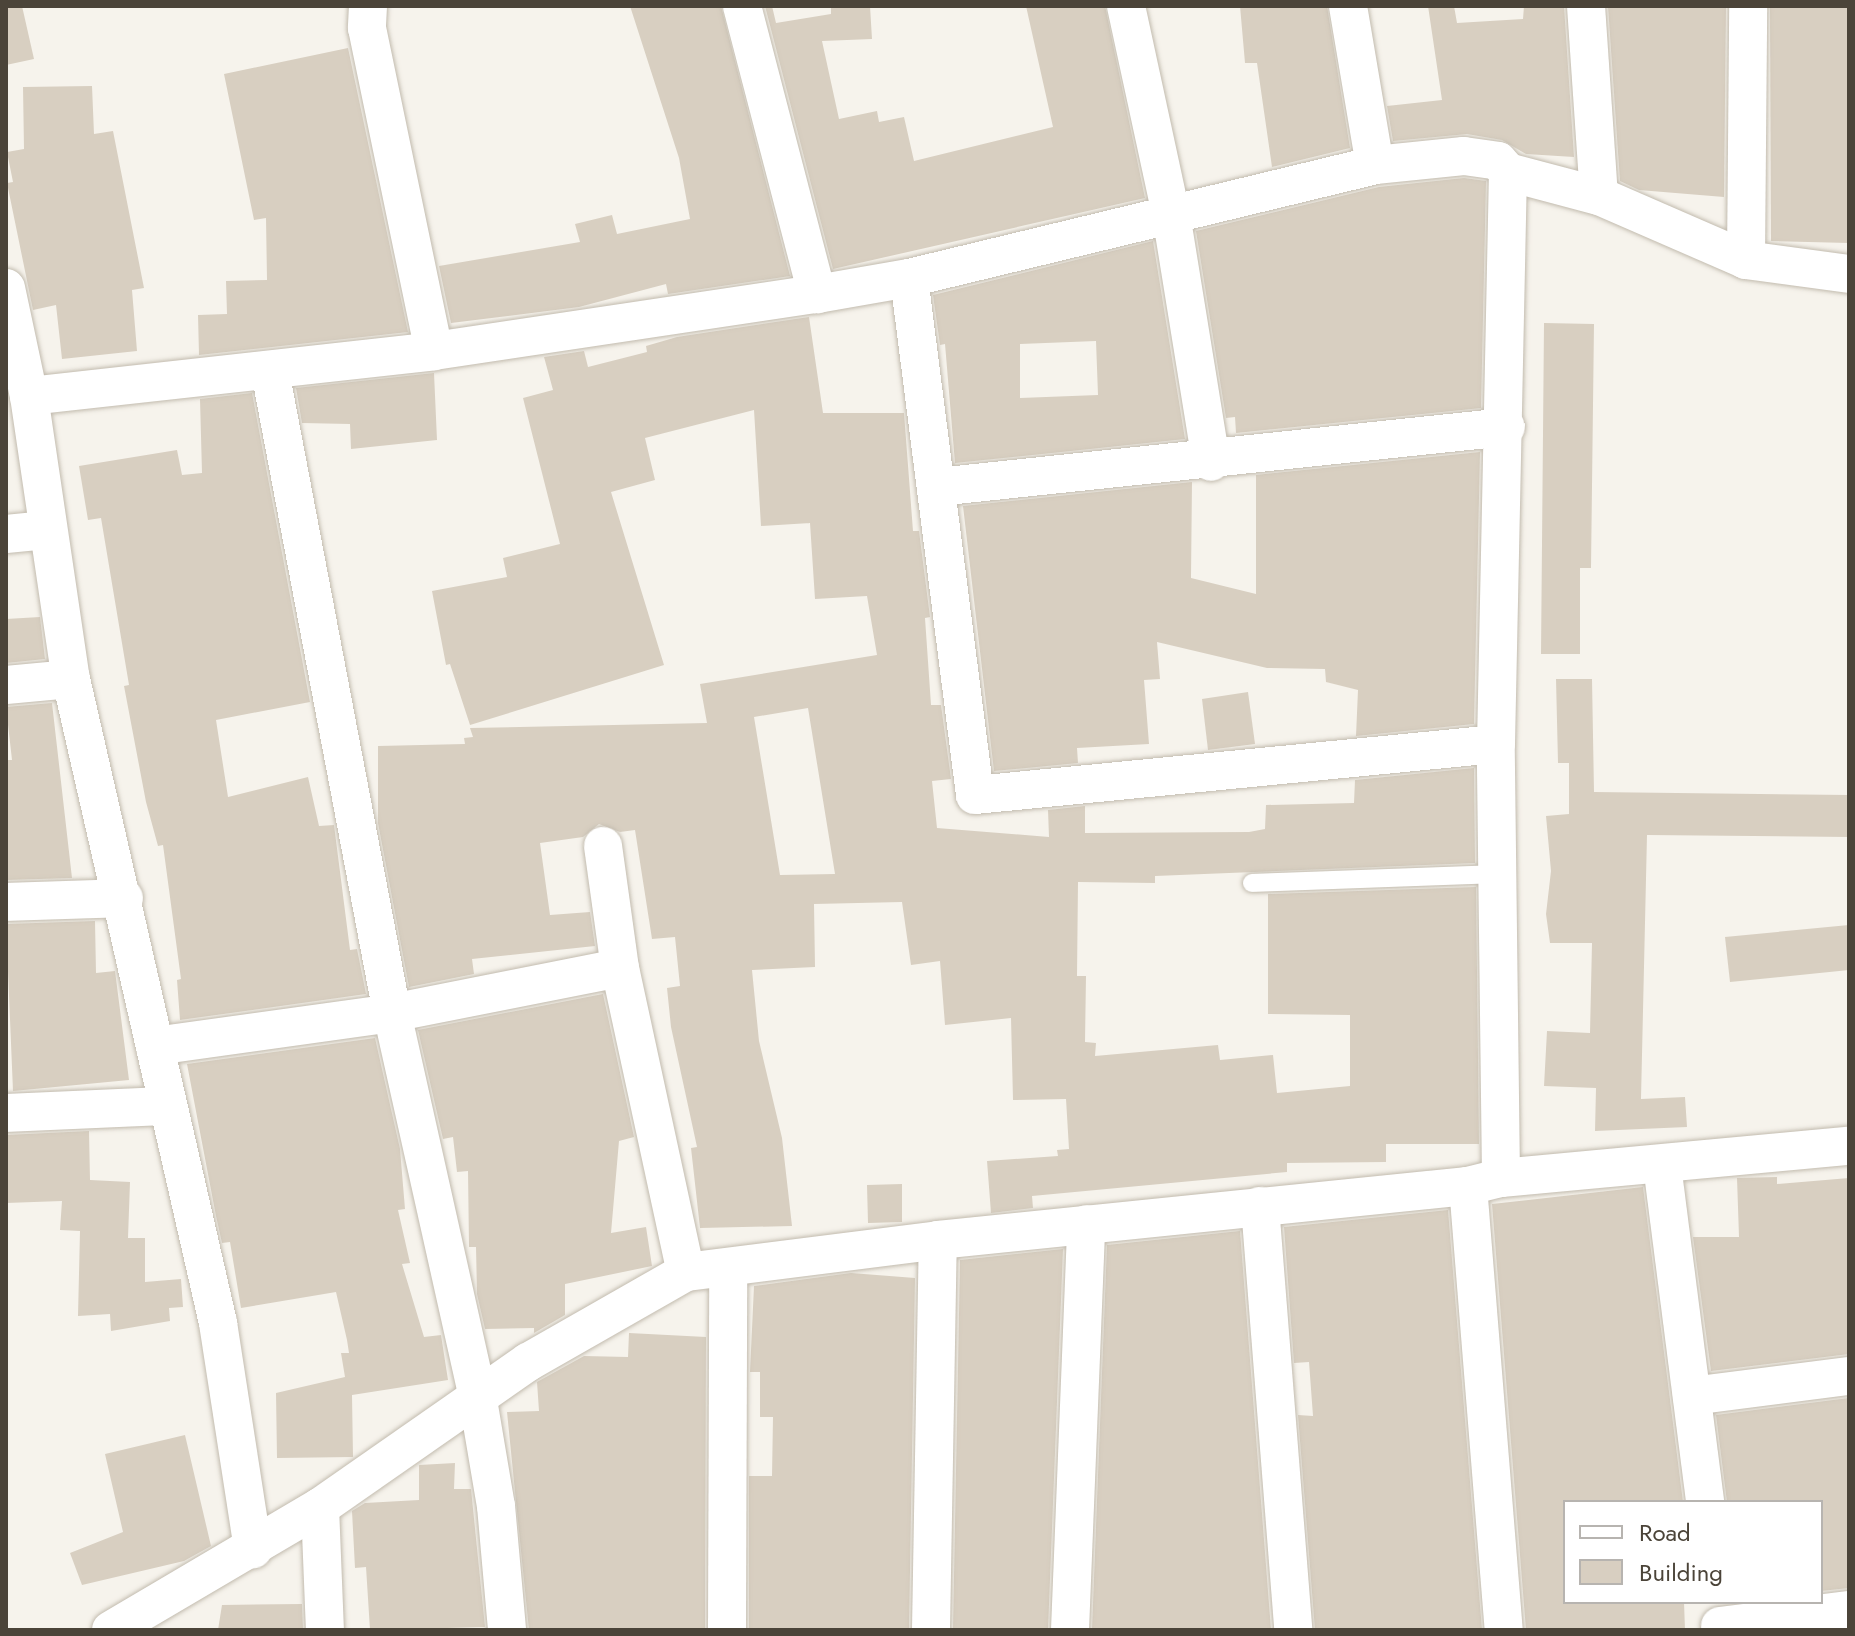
<!DOCTYPE html>
<style>
body{margin:0}
#map{position:relative;width:1855px;height:1636px;overflow:hidden;background:#f6f3ec;font-family:Jost,sans-serif}
div>[style]{position:absolute}
[style*='--x']{left:calc(var(--x)*1px);top:calc(var(--y)*1px);width:calc(var(--w)*1px);rotate:calc(var(--a)*1deg)}
.building>*{inset:0;background:#d8cfc1}
.roads{filter:drop-shadow(0 0 2px #c2bbae) drop-shadow(0 0 2px #c2bbae)}
.service>*{height:18px;margin:-9px;padding:0 9px;transform-origin:9px;border-radius:9px;background:#fff}
.minor>*{height:38px;margin:-19px;padding:0 19px;transform-origin:19px;border-radius:19px;background:#fff}
span{translate:-50% -50%;white-space:nowrap;text-align:center;line-height:1.15;-webkit-text-stroke:6px #fff;paint-order:stroke}
.frame{position:absolute;inset:0;border:8px solid #4b4439;pointer-events:none}
.legend{position:absolute;left:1563px;top:1500px;width:260px;height:104px;box-sizing:border-box;background:#fff;border:2px solid #b7b4b0;margin:0;padding:10px 14px;list-style:none;font-size:24px;color:#4b4439}
.legend li{display:flex;align-items:center;gap:16px;height:40px}
.legend b{width:40px;border:2px solid #b7b4b0}
</style>
<div id="map">
<div class="building">
<div style="clip-path:polygon(6px 6px,22px 6px,34px 59px,6px 65px)"></div>
<div style="clip-path:polygon(630px 6px,721px 6px,790px 276px,668px 294px,666px 284px,579px 307px,451px 323px,439px 266px,580px 242px,575px 224px,612px 215px,617px 234px,690px 219px,679px 158px)"></div>
<div style="clip-path:polygon(765px 6px,772px 6px,776px 23px,831px 14px,831px 6px,870px 6px,872px 39px,822px 41px,839px 119px,877px 111px,879px 122px,904px 117px,914px 161px,1053px 127px,1026px 6px,1105px 6px,1145px 198px,833px 269px)"></div>
<div style="clip-path:polygon(1240px 6px,1327px 6px,1350px 148px,1272px 167px,1257px 63px,1245px 63px)"></div>
<div style="clip-path:polygon(1428px 6px,1454px 6px,1457px 23px,1523px 19px,1524px 6px,1564px 6px,1574px 157px,1526px 154px,1502px 140px,1467px 134px,1393px 141px,1387px 106px,1442px 100px)"></div>
<div style="clip-path:polygon(1608px 6px,1726px 6px,1724px 197px,1639px 190px,1620px 181px)"></div>
<div style="clip-path:polygon(1770px 6px,1849px 6px,1849px 243px,1771px 241px)"></div>
<div style="clip-path:polygon(348px 48px,408px 332px,199px 355px,198px 315px,227px 314px,226px 281px,267px 280px,266px 218px,254px 220px,224px 74px)"></div>
<div style="clip-path:polygon(92px 86px,94px 134px,113px 131px,144px 288px,132px 290px,137px 351px,62px 359px,56px 305px,33px 310px,7px 183px,13px 182px,7px 152px,24px 149px,23px 87px)"></div>
<div style="clip-path:polygon(1464px 178px,1486px 181px,1481px 408px,1236px 433px,1235px 417px,1226px 418px,1196px 231px,1379px 187px)"></div>
<div style="clip-path:polygon(evenodd,1153px 241px,1185px 439px,955px 463px,945px 344px,940px 345px,933px 295px,1153px 241px,1096px 341px,1098px 395px,1020px 398px,1020px 344px,1096px 341px)"></div>
<div style="clip-path:polygon(evenodd,809px 317px,823px 413px,904px 413px,913px 531px,919px 531px,930px 617px,925px 618px,931px 705px,941px 705px,951px 779px,932px 781px,937px 828px,1049px 837px,1048px 810px,1085px 806px,1085px 833px,1249px 832px,1265px 829px,1266px 805px,1354px 803px,1355px 780px,1474px 768px,1475px 863px,1155px 876px,1155px 883px,1078px 882px,1077px 976px,1086px 976px,1085px 1042px,1096px 1043px,1095px 1056px,1218px 1045px,1220px 1060px,1273px 1055px,1277px 1093px,1350px 1086px,1350px 1015px,1268px 1014px,1268px 894px,1476px 887px,1479px 1144px,1386px 1144px,1386px 1162px,1287px 1163px,1287px 1172px,1032px 1196px,1033px 1208px,991px 1213px,987px 1161px,1058px 1156px,1057px 1150px,1069px 1149px,1066px 1099px,1013px 1100px,1011px 1018px,945px 1025px,940px 961px,911px 965px,902px 902px,814px 904px,815px 967px,752px 970px,759px 1041px,782px 1138px,792px 1226px,700px 1228px,691px 1148px,697px 1147px,671px 1027px,667px 988px,680px 986px,675px 937px,652px 939px,635px 830px,620px 832px,599px 824px,583px 837px,540px 843px,550px 915px,590px 912px,595px 946px,472px 959px,474px 974px,409px 987px,378px 823px,378px 746px,465px 744px,464px 738px,473px 737px,470px 728px,707px 723px,700px 684px,877px 655px,867px 596px,815px 599px,810px 523px,761px 526px,754px 410px,645px 438px,655px 480px,611px 492px,664px 665px,470px 725px,450px 664px,446px 665px,432px 591px,507px 577px,503px 558px,560px 544px,523px 398px,553px 390px,544px 357px,584px 351px,588px 367px,647px 352px,646px 346px,677px 337px,809px 317px,808px 708px,835px 874px,780px 875px,754px 717px,808px 708px)"></div>
<div style="clip-path:polygon(1544px 323px,1594px 324px,1591px 568px,1580px 568px,1580px 654px,1541px 654px)"></div>
<div style="clip-path:polygon(434px 373px,437px 440px,351px 449px,350px 424px,302px 423px,296px 388px)"></div>
<div style="clip-path:polygon(252px 393px,310px 702px,216px 720px,228px 797px,308px 777px,319px 826px,334px 825px,350px 950px,357px 949px,366px 994px,180px 1020px,177px 980px,181px 979px,163px 845px,158px 846px,146px 802px,124px 686px,129px 685px,101px 518px,88px 520px,79px 466px,177px 450px,182px 475px,202px 473px,200px 399px)"></div>
<div style="clip-path:polygon(1480px 452px,1474px 724px,1356px 736px,1358px 690px,1326px 682px,1325px 669px,1267px 668px,1157px 642px,1160px 679px,1144px 680px,1149px 744px,1077px 748px,1078px 763px,994px 771px,963px 506px,1192px 482px,1191px 578px,1256px 594px,1256px 475px)"></div>
<div style="clip-path:polygon(40px 617px,45px 659px,6px 663px,6px 619px)"></div>
<div style="clip-path:polygon(1556px 679px,1592px 679px,1594px 792px,1849px 795px,1849px 837px,1647px 835px,1641px 1099px,1685px 1097px,1687px 1127px,1595px 1131px,1596px 1088px,1544px 1086px,1547px 1031px,1590px 1033px,1592px 943px,1550px 943px,1546px 914px,1551px 871px,1546px 816px,1569px 814px,1569px 763px,1558px 763px)"></div>
<div style="clip-path:polygon(1248px 692px,1255px 744px,1208px 750px,1202px 699px)"></div>
<div style="clip-path:polygon(52px 703px,72px 878px,6px 880px,6px 760px,12px 760px,6px 707px)"></div>
<div style="clip-path:polygon(95px 921px,96px 973px,115px 971px,129px 1080px,13px 1091px,6px 924px)"></div>
<div style="clip-path:polygon(1849px 925px,1849px 970px,1730px 982px,1725px 937px)"></div>
<div style="clip-path:polygon(603px 994px,634px 1137px,619px 1141px,611px 1233px,646px 1227px,652px 1266px,565px 1284px,565px 1315px,534px 1333px,534px 1328px,485px 1329px,477px 1294px,476px 1247px,469px 1247px,468px 1171px,457px 1172px,453px 1137px,443px 1139px,418px 1030px)"></div>
<div style="clip-path:polygon(375px 1038px,400px 1149px,405px 1209px,398px 1210px,410px 1263px,402px 1264px,424px 1337px,441px 1335px,448px 1380px,352px 1395px,353px 1457px,277px 1458px,276px 1393px,345px 1377px,341px 1353px,349px 1353px,347px 1340px,336px 1292px,241px 1308px,230px 1242px,222px 1243px,216px 1216px,187px 1064px)"></div>
<div style="clip-path:polygon(89px 1131px,90px 1180px,130px 1182px,128px 1238px,145px 1238px,145px 1282px,181px 1279px,183px 1307px,169px 1308px,170px 1321px,111px 1331px,110px 1314px,78px 1316px,80px 1231px,60px 1230px,62px 1201px,6px 1203px,6px 1135px)"></div>
<div style="clip-path:polygon(1777px 1177px,1777px 1184px,1849px 1178px,1849px 1354px,1711px 1371px,1693px 1237px,1739px 1237px,1737px 1178px)"></div>
<div style="clip-path:polygon(902px 1184px,902px 1222px,868px 1223px,867px 1185px)"></div>
<div style="clip-path:polygon(1643px 1187px,1683px 1502px,1565px 1502px,1565px 1602px,1684px 1602px,1685px 1630px,1526px 1630px,1492px 1204px)"></div>
<div style="clip-path:polygon(1448px 1210px,1482px 1630px,1315px 1630px,1298px 1415px,1313px 1416px,1309px 1362px,1294px 1363px,1284px 1227px)"></div>
<div style="clip-path:polygon(1240px 1231px,1271px 1630px,1092px 1630px,1107px 1245px)"></div>
<div style="clip-path:polygon(1063px 1249px,1048px 1630px,953px 1630px,960px 1260px)"></div>
<div style="clip-path:polygon(851px 1273px,915px 1278px,909px 1630px,749px 1630px,749px 1476px,772px 1476px,773px 1417px,760px 1417px,760px 1372px,750px 1372px,754px 1286px)"></div>
<div style="clip-path:polygon(629px 1333px,706px 1337px,705px 1630px,529px 1630px,507px 1412px,539px 1411px,537px 1382px,584px 1356px,628px 1357px)"></div>
<div style="clip-path:polygon(1849px 1398px,1849px 1588px,1821px 1591px,1821px 1502px,1727px 1502px,1716px 1415px)"></div>
<div style="clip-path:polygon(185px 1435px,211px 1546px,184px 1561px,82px 1585px,70px 1553px,123px 1532px,105px 1454px)"></div>
<div style="clip-path:polygon(455px 1463px,454px 1489px,471px 1489px,485px 1627px,370px 1630px,366px 1567px,355px 1568px,352px 1511px,365px 1503px,419px 1500px,419px 1465px)"></div>
<div style="clip-path:polygon(302px 1604px,303px 1630px,218px 1630px,222px 1605px)"></div>
</div>
<div class="roads">
<div class="service">
<div style="--x:1252;--y:883;--w:245;--a:-2.1"></div>
</div>
<div class="minor">
<div style="--x:368;--y:6;--w:22;--a:93"></div>
<div style="--x:367;--y:28;--w:330;--a:78.3"></div>
<div style="--x:742;--y:6;--w:298;--a:75.4"></div>
<div style="--x:1126;--y:6;--w:213;--a:77.8"></div>
<div style="--x:1171;--y:214;--w:251;--a:80.8"></div>
<div style="--x:1348;--y:6;--w:161;--a:80.4"></div>
<div style="--x:1586;--y:6;--w:190;--a:86.1"></div>
<div style="--x:1746;--y:260;--w:104;--a:7.7"></div>
<div style="--x:909;--y:278;--w:521;--a:82.72"></div>
<div style="--x:975;--y:795;--w:523;--a:-5.59"></div>
<div style="--x:6;--y:288;--w:110;--a:78"></div>
<div style="--x:29;--y:396;--w:286;--a:81.6"></div>
<div style="--x:71;--y:679;--w:661;--a:77.14"></div>
<div style="--x:218;--y:1323;--w:229;--a:81.2"></div>
<div style="--x:270;--y:371;--w:653;--a:79.24"></div>
<div style="--x:392;--y:1013;--w:390;--a:77.4"></div>
<div style="--x:477;--y:1394;--w:114;--a:80.4"></div>
<div style="--x:496;--y:1506;--w:124;--a:84.9"></div>
<div style="--x:29;--y:396;--w:407;--a:-6.3"></div>
<div style="--x:434;--y:351;--w:387;--a:-8.5"></div>
<div style="--x:817;--y:294;--w:93;--a:-9.9"></div>
<div style="--x:909;--y:278;--w:480;--a:-13.6"></div>
<div style="--x:1375;--y:165;--w:89;--a:-5.8"></div>
<div style="--x:1464;--y:156;--w:34;--a:8"></div>
<div style="--x:1498;--y:161;--w:15;--a:48"></div>
<div style="--x:1508;--y:172;--w:94;--a:14.8"></div>
<div style="--x:1599;--y:196;--w:160;--a:23.5"></div>
<div style="--x:1746;--y:260;--w:254;--a:-89.5"></div>
<div style="--x:937;--y:487;--w:572;--a:-6.02"></div>
<div style="--x:6;--y:534;--w:41;--a:-5.6"></div>
<div style="--x:6;--y:685;--w:65;--a:-5.3"></div>
<div style="--x:603;--y:846;--w:123;--a:82.1"></div>
<div style="--x:6;--y:902;--w:118;--a:-1.9"></div>
<div style="--x:155;--y:1046;--w:239;--a:-7.9"></div>
<div style="--x:392;--y:1013;--w:232;--a:-11.2"></div>
<div style="--x:620;--y:968;--w:311;--a:77.8"></div>
<div style="--x:6;--y:1113;--w:162;--a:-2.5"></div>
<div style="--x:1662;--y:1165;--w:340;--a:82.7"></div>
<div style="--x:1501;--y:1178;--w:434;--a:-90.7"></div>
<div style="--x:1496;--y:744;--w:572;--a:-88.8"></div>
<div style="--x:1468;--y:1186;--w:445;--a:85.4"></div>
<div style="--x:1260;--y:1206;--w:425;--a:85.5"></div>
<div style="--x:1692;--y:1396;--w:158;--a:-7.3"></div>
<div style="--x:320;--y:1507;--w:123;--a:87.7"></div>
<div style="--x:1720;--y:1626;--w:130;--a:-7.1"></div>
<div style="--x:111;--y:1630;--w:243;--a:-30.5"></div>
<div style="--x:320;--y:1507;--w:254;--a:-34.9"></div>
<div style="--x:528;--y:1362;--w:182;--a:-29.7"></div>
<div style="--x:686;--y:1272;--w:254;--a:-7.2"></div>
<div style="--x:938;--y:1240;--w:533;--a:-5.82"></div>
<div style="--x:1468;--y:1186;--w:34;--a:-14"></div>
<div style="--x:1501;--y:1178;--w:349;--a:-5.3"></div>
<div style="--x:727;--y:1630;--w:362;--a:-89.8"></div>
<div style="--x:931;--y:1630;--w:390;--a:-89"></div>
<div style="--x:1070;--y:1630;--w:406;--a:-87.7"></div>
</div>
</div>
<div class="frame"></div>
<ul class="legend">
<li><b style="height:10px;background:#fff"></b>Road</li>
<li><b style="height:22px;background:#d8cfc1"></b>Building</li>
</ul>
</div>
